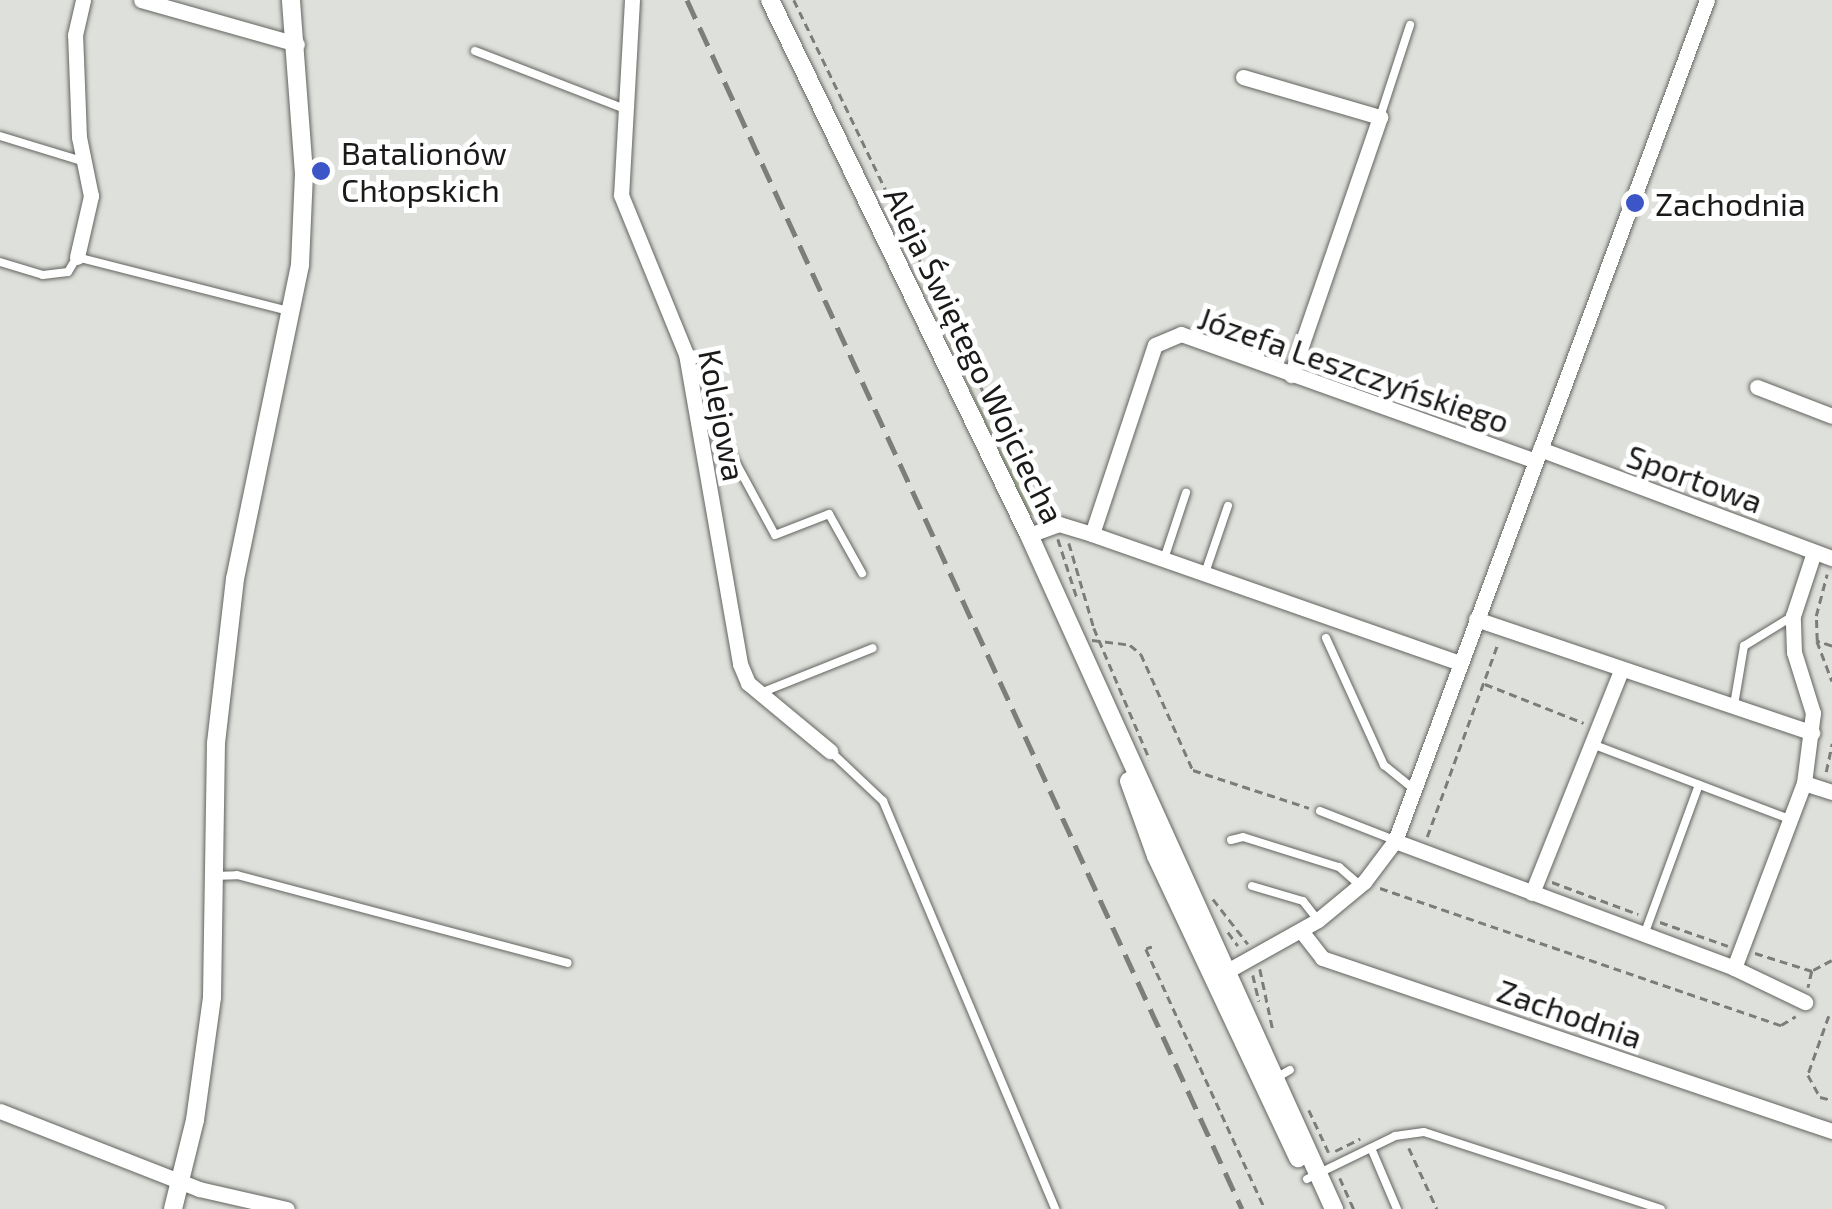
<!DOCTYPE html>
<meta charset="utf-8">
<style>
body{margin:0}
#map{position:relative;width:1832px;height:1209px;overflow:hidden;background:#dee0db;font-family:"Exo 2",sans-serif}
div>[style]{position:absolute}
[style*='--x']{left:calc(var(--x)*1px);top:calc(var(--y)*1px);width:calc(var(--w)*1px);rotate:calc(var(--a)*1deg)}
.green>*{inset:0;background:#b9c6a9}
.path>*{height:2.5px;margin-top:-1.25px;transform-origin:0;background:repeating-linear-gradient(90deg,#7c7d7a 0 8px,transparent 0 13px)}
.roads{filter:drop-shadow(0 0 2px #62645f) drop-shadow(0 0 2px #62645f)}
.service>*{height:8px;margin:-4px;padding:0 4px;transform-origin:4px;border-radius:4px;background:#fff}
.minor>*{height:15px;margin:-7.5px;padding:0 7.5px;transform-origin:7.5px;border-radius:7.5px;background:#fff}
.tertiary>*{height:18px;margin:-9px;padding:0 9px;transform-origin:9px;border-radius:9px;background:#fff}
.rail>*{height:5px;margin-top:-2.5px;transform-origin:0;background:repeating-linear-gradient(90deg,#7d7e7b 0 20px,transparent 0 30px)}
.dots>*{width:28px;height:28px;translate:-50% -50%;box-sizing:border-box;border:5px solid #fff;border-radius:50%}
span{translate:-50% -50%;white-space:nowrap;text-align:center;line-height:1.15;-webkit-text-stroke:10px #fff;paint-order:stroke}
.poi-label{font-size:32px;color:#1a1a19}
.left{translate:0 -50%;text-align:left}
.street-label{font-size:32px;color:#1a1a19}
</style>
<div id="map">
<div class="green">
<div style="clip-path:polygon(919px 279px,1002px 452px,1045px 519px,1028px 514px)"></div>
</div>
<div class="path">
<div style="--x:794;--y:0;--w:499;--a:64.2"></div>
<div style="--x:1011;--y:449;--w:73;--a:55.7"></div>
<div style="--x:1019;--y:475;--w:47;--a:56.3"></div>
<div style="--x:1058;--y:539;--w:62;--a:72.1"></div>
<div style="--x:1069;--y:543;--w:89;--a:73.6"></div>
<div style="--x:1094;--y:628;--w:143;--a:67"></div>
<div style="--x:1092;--y:640;--w:38;--a:7"></div>
<div style="--x:1130;--y:645;--w:14;--a:39"></div>
<div style="--x:1141;--y:654;--w:127;--a:65.9"></div>
<div style="--x:1193;--y:770;--w:122;--a:18.1"></div>
<div style="--x:1817;--y:641;--w:25;--a:-92"></div>
<div style="--x:1816;--y:616;--w:43;--a:-75.3"></div>
<div style="--x:1832;--y:646;--w:16;--a:-162"></div>
<div style="--x:1817;--y:641;--w:43;--a:69.4"></div>
<div style="--x:1485;--y:684;--w:106;--a:21.5"></div>
<div style="--x:1826;--y:772;--w:29;--a:-78"></div>
<div style="--x:1427;--y:837;--w:207;--a:-69.9"></div>
<div style="--x:1552;--y:882;--w:92;--a:20.4"></div>
<div style="--x:1380;--y:888;--w:424;--a:18.9"></div>
<div style="--x:1781;--y:1025;--w:17;--a:-31"></div>
<div style="--x:1213;--y:899;--w:57;--a:52.1"></div>
<div style="--x:1660;--y:922;--w:72;--a:19.4"></div>
<div style="--x:1228;--y:932;--w:17;--a:54"></div>
<div style="--x:1152;--y:947;--w:6;--a:162"></div>
<div style="--x:1146;--y:949;--w:286;--a:65.4"></div>
<div style="--x:1755;--y:953;--w:60;--a:17.5"></div>
<div style="--x:1812;--y:971;--w:17;--a:103"></div>
<div style="--x:1260;--y:969;--w:62;--a:78"></div>
<div style="--x:1813;--y:970;--w:21;--a:-28"></div>
<div style="--x:1253;--y:975;--w:27;--a:77"></div>
<div style="--x:1829;--y:1016;--w:63;--a:109.6"></div>
<div style="--x:1808;--y:1075;--w:25;--a:61"></div>
<div style="--x:1820;--y:1097;--w:12;--a:14"></div>
<div style="--x:1309;--y:1110;--w:47;--a:65.1"></div>
<div style="--x:1409;--y:1148;--w:67;--a:65.3"></div>
<div style="--x:1335;--y:1151;--w:28;--a:-26"></div>
<div style="--x:1340;--y:1178;--w:34;--a:66"></div>
</div>
<div class="roads">
<div class="service">
<div style="--x:475;--y:51;--w:161;--a:21.1"></div>
<div style="--x:1380;--y:117;--w:97;--a:-71.9"></div>
<div style="--x:0;--y:136;--w:86;--a:17"></div>
<div style="--x:0;--y:262;--w:45;--a:16.8"></div>
<div style="--x:43;--y:275;--w:25;--a:-7"></div>
<div style="--x:68;--y:272;--w:17;--a:-59"></div>
<div style="--x:77;--y:257;--w:219;--a:14.3"></div>
<div style="--x:699;--y:412;--w:51;--a:52.2"></div>
<div style="--x:730;--y:452;--w:94;--a:61.5"></div>
<div style="--x:775;--y:535;--w:58;--a:-21.3"></div>
<div style="--x:829;--y:514;--w:68;--a:60.8"></div>
<div style="--x:1164;--y:559;--w:70;--a:-71.6"></div>
<div style="--x:1205;--y:573;--w:71;--a:-71.1"></div>
<div style="--x:1326;--y:638;--w:140;--a:65.5"></div>
<div style="--x:1384;--y:765;--w:38;--a:39"></div>
<div style="--x:763;--y:692;--w:118;--a:-21.8"></div>
<div style="--x:1734;--y:705;--w:60;--a:-80.4"></div>
<div style="--x:1744;--y:646;--w:57;--a:-31.5"></div>
<div style="--x:1592;--y:744;--w:211;--a:20.8"></div>
<div style="--x:830;--y:751;--w:73;--a:43.3"></div>
<div style="--x:883;--y:801;--w:443;--a:67.1"></div>
<div style="--x:1320;--y:811;--w:79;--a:21.4"></div>
<div style="--x:1231;--y:840;--w:12;--a:-14"></div>
<div style="--x:1243;--y:837;--w:101;--a:17.4"></div>
<div style="--x:1339;--y:867;--w:28;--a:41"></div>
<div style="--x:213;--y:876;--w:24;--a:-2"></div>
<div style="--x:237;--y:875;--w:342;--a:14.9"></div>
<div style="--x:1252;--y:886;--w:53;--a:16.4"></div>
<div style="--x:1303;--y:901;--w:24;--a:52"></div>
<div style="--x:1644;--y:935;--w:160;--a:-69.9"></div>
<div style="--x:1276;--y:1078;--w:16;--a:-30"></div>
<div style="--x:1371;--y:1148;--w:66;--a:66.9"></div>
<div style="--x:1307;--y:1179;--w:98;--a:-26"></div>
<div style="--x:1395;--y:1136;--w:29;--a:-8"></div>
<div style="--x:1424;--y:1132;--w:249;--a:18"></div>
</div>
<div class="minor">
<div style="--x:141;--y:0;--w:162;--a:15.8"></div>
<div style="--x:632;--y:0;--w:195;--a:93.2"></div>
<div style="--x:621;--y:195;--w:172;--a:67.8"></div>
<div style="--x:686;--y:354;--w:315;--a:80.1"></div>
<div style="--x:740;--y:664;--w:21;--a:67"></div>
<div style="--x:748;--y:683;--w:107;--a:39.7"></div>
<div style="--x:1243;--y:77;--w:143;--a:16.3"></div>
<div style="--x:1380;--y:117;--w:273;--a:109"></div>
<div style="--x:77;--y:257;--w:63;--a:-77.1"></div>
<div style="--x:91;--y:196;--w:60;--a:-101.5"></div>
<div style="--x:79;--y:137;--w:102;--a:-92.2"></div>
<div style="--x:75;--y:35;--w:36;--a:-77"></div>
<div style="--x:1757;--y:387;--w:80;--a:21.1"></div>
<div style="--x:1540;--y:449;--w:312;--a:20.5"></div>
<div style="--x:1029;--y:535;--w:32;--a:-20"></div>
<div style="--x:1059;--y:524;--w:34;--a:17"></div>
<div style="--x:1476;--y:619;--w:355;--a:18.7"></div>
<div style="--x:1460;--y:663;--w:390;--a:-160.7"></div>
<div style="--x:1092;--y:534;--w:199;--a:-71.6"></div>
<div style="--x:1155;--y:345;--w:28;--a:-23"></div>
<div style="--x:1181;--y:334;--w:376;--a:19.7"></div>
<div style="--x:1804;--y:783;--w:29;--a:18"></div>
<div style="--x:1395;--y:841;--w:362;--a:20.5"></div>
<div style="--x:1734;--y:968;--w:198;--a:-69.3"></div>
<div style="--x:1804;--y:783;--w:71;--a:-82.7"></div>
<div style="--x:1813;--y:713;--w:64;--a:-107.3"></div>
<div style="--x:1794;--y:652;--w:36;--a:-92"></div>
<div style="--x:1793;--y:616;--w:67;--a:-71.8"></div>
<div style="--x:1532;--y:893;--w:237;--a:-68.2"></div>
<div style="--x:1302;--y:932;--w:33;--a:52"></div>
<div style="--x:1322;--y:958;--w:539;--a:18.74"></div>
<div style="--x:1734;--y:968;--w:79;--a:25.6"></div>
<div style="--x:1220;--y:975;--w:112;--a:-29.3"></div>
<div style="--x:1318;--y:920;--w:60;--a:-39.6"></div>
<div style="--x:1364;--y:882;--w:51;--a:-52.9"></div>
<div style="--x:1395;--y:841;--w:897;--a:-69.65"></div>
<div style="--x:0;--y:1111;--w:214;--a:21.4"></div>
<div style="--x:199;--y:1189;--w:90;--a:12.8"></div>
</div>
<div class="tertiary">
<div style="--x:770;--y:0;--w:594;--a:64.17"></div>
<div style="--x:1029;--y:535;--w:740;--a:65.65"></div>
<div style="--x:1129;--y:781;--w:80;--a:70.2"></div>
<div style="--x:1156;--y:856;--w:334;--a:64.8"></div>
<div style="--x:173;--y:1209;--w:92;--a:-76.1"></div>
<div style="--x:195;--y:1120;--w:124;--a:-82.1"></div>
<div style="--x:212;--y:997;--w:254;--a:-89.1"></div>
<div style="--x:216;--y:743;--w:165;--a:-83.4"></div>
<div style="--x:235;--y:579;--w:321;--a:-78.3"></div>
<div style="--x:300;--y:265;--w:91;--a:-87.5"></div>
<div style="--x:304;--y:174;--w:174;--a:-94.3"></div>
</div>
</div>
<div class="rail">
<div style="--x:687;--y:0;--w:1330;--a:65.34"></div>
</div>
<div class="dots">
<div style="left:321px;top:171px;background:#3c55c7"></div>
<div style="left:1635px;top:203px;background:#3c55c7"></div>
</div>
<div class="poi-label">
<span class="left" style="left:341px;top:171px">Batalionów<br>Chłopskich</span>
<span class="left" style="left:1655px;top:203px">Zachodnia</span>
</div>
<div class="street-label">
<span style="left:975px;top:355px;rotate:64deg">Aleja Świętego Wojciecha</span>
<span style="left:1354px;top:369px;rotate:19deg">Józefa Leszczyńskiego</span>
<span style="left:723px;top:415px;rotate:79deg">Kolejowa</span>
<span style="left:1695px;top:478px;rotate:20deg">Sportowa</span>
<span style="left:1570px;top:1013px;rotate:19deg">Zachodnia</span>
</div>
</div>
